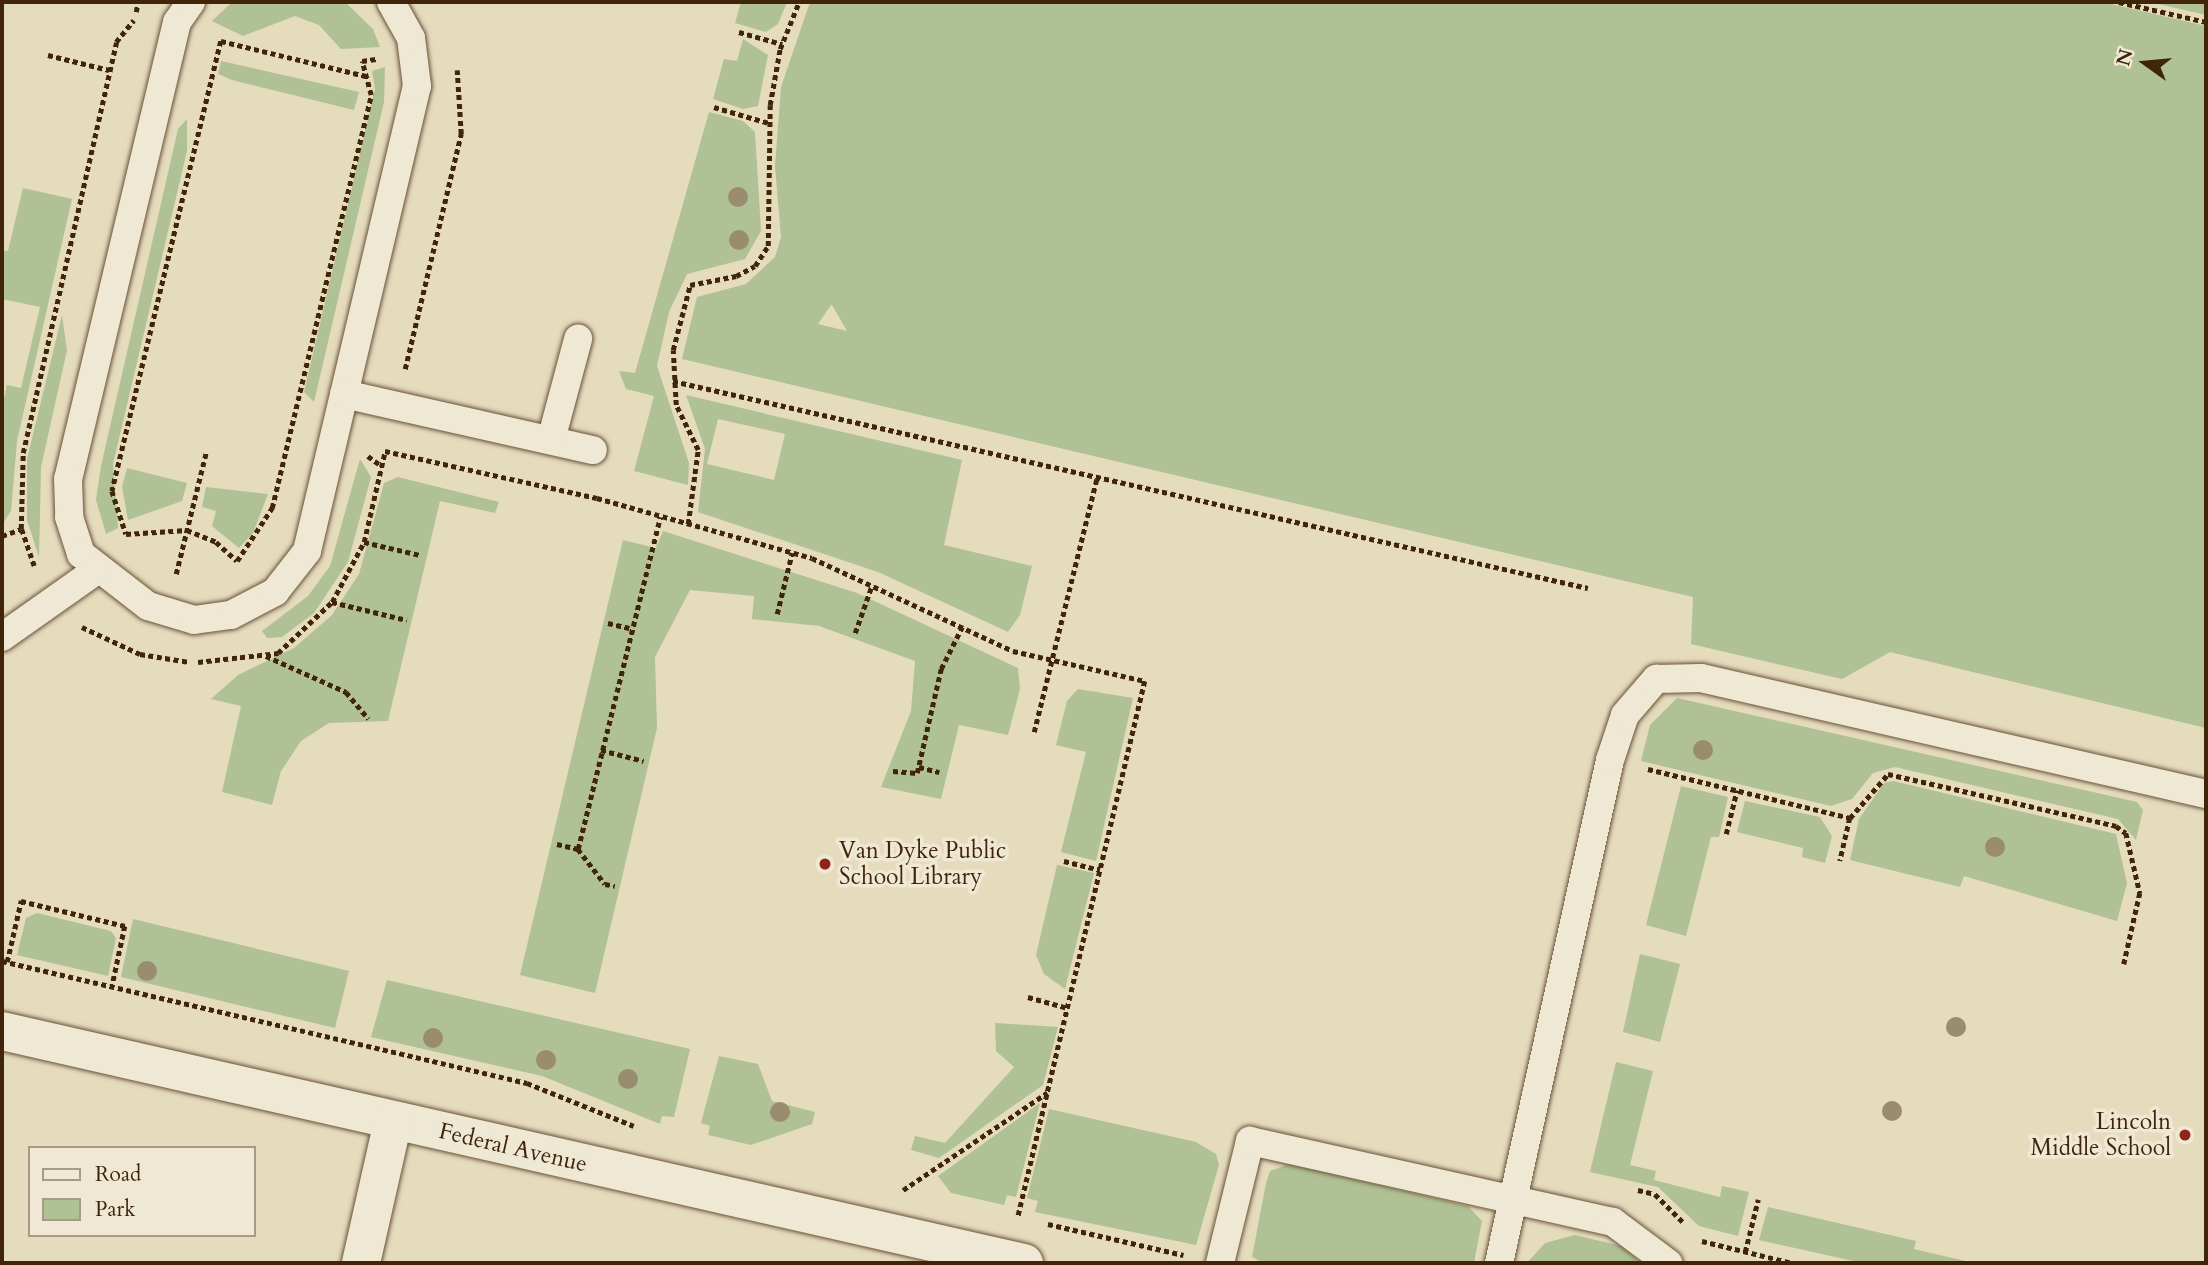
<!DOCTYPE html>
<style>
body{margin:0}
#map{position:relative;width:2208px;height:1265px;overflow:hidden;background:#e5dbbd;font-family:Cardo,serif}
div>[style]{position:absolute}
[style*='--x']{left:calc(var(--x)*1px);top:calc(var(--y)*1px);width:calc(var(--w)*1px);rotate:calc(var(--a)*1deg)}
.green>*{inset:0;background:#b0c195}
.path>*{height:4.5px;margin-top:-2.25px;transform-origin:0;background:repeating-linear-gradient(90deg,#40250a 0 5px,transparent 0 8.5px)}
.roads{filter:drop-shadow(0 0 2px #695237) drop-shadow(0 0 2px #695237)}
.service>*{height:28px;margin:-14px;padding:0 14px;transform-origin:14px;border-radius:14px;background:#eee8d4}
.minor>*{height:38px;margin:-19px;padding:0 19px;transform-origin:19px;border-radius:19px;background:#eee8d4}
.trees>*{width:20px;height:20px;margin:-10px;border-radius:50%;background:#9a8c6e}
.dots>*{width:19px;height:19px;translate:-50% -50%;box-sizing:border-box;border:4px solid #eee8d4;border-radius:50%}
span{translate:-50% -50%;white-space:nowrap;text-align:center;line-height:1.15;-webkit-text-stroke:7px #eee8d4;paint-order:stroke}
.poi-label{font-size:23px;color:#40250a}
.left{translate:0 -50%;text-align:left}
.right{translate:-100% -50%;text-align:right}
.street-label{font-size:23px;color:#40250a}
.frame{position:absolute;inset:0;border:4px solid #40250a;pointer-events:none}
.legend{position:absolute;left:28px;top:1146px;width:228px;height:91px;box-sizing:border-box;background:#eee8d4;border:2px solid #a89a83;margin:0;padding:9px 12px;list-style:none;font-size:21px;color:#40250a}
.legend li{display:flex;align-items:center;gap:14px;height:35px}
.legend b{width:35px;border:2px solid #a89a83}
.north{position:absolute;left:2110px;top:28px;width:70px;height:70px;-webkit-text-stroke:5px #eee8d4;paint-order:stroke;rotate:285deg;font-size:19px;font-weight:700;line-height:28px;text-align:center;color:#40250a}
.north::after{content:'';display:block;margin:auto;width:24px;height:32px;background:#40250a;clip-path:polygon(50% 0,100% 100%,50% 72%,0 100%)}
</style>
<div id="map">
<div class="green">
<div style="clip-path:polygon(232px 2px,345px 2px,373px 29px,380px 47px,341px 49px,319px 25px,295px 16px,243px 36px,212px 21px)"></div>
<div style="clip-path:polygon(741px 2px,787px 2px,778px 24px,766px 32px,735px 23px)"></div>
<div style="clip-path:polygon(evenodd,810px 2px,2102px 2px,2206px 26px,2206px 728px,1890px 652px,1842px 679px,1691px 644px,1693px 597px,682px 359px,697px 297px,746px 284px,775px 257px,781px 237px,775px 166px,781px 87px,810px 2px,831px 305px,832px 305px,847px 331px,818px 324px,831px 305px)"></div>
<div style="clip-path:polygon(2150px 2px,2206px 2px,2206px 15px)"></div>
<div style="clip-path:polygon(743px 39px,768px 55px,758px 106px,743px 109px,713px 99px,724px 59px,737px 61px)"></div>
<div style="clip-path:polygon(221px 61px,359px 92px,354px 110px,232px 80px,218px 74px)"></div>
<div style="clip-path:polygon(385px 67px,384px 102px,314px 402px,304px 392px,375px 89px,372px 71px)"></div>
<div style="clip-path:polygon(709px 112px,743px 121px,755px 132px,761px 231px,745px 259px,687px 274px,669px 312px,657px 366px,689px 463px,688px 485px,634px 471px,654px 396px,626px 389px,619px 371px,635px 373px)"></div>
<div style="clip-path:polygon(187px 119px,187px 151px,113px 464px,118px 528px,106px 534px,96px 500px,101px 466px,178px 129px)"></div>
<div style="clip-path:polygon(23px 188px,72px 199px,17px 441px,11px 511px,2px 525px,2px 408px,7px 385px,21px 388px,40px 307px,2px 299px,2px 250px,8px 251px)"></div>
<div style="clip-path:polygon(62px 315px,67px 350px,41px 467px,39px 557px,27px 520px,27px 459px)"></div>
<div style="clip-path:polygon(evenodd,686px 395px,962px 460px,944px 545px,1032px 566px,1020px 615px,1008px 632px,878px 572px,698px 512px,705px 449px,686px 395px,718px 419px,785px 434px,774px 480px,707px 464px,718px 419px)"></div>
<div style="clip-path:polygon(360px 459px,371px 477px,348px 562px,314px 613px,282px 637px,267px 638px,262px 631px,308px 596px,330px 566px)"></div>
<div style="clip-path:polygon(127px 468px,187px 483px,182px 501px,128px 520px,122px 487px)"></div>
<div style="clip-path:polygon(398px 477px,499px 502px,495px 513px,440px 501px,388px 721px,329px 723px,301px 741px,281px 771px,272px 805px,222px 792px,241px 706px,211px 699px,238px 675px,294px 648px,332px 615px,359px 574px,384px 483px)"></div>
<div style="clip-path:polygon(206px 487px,268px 494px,253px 533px,239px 548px,212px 526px,216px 511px,202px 507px)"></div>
<div style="clip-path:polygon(663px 531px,857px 593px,1018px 668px,1020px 689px,1008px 735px,959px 725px,941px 799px,881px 787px,911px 711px,915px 661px,819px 626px,752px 619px,754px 596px,690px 590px,655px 657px,657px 728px,595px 993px,520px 975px,623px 540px,656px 548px)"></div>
<div style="clip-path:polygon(1078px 689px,1133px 698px,1096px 861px,1061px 852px,1086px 752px,1056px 745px,1067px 701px)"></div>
<div style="clip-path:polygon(1677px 698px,2137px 802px,2143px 810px,2136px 840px,2118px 819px,1895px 767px,1873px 773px,1852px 799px,1831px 806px,1641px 761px,1650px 725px)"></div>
<div style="clip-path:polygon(1893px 781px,2116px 834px,2127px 883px,2117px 921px,1964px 876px,1960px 887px,1850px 860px,1859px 819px,1884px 783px)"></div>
<div style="clip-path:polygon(1681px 786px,1728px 797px,1719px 837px,1711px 837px,1686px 936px,1646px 925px)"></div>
<div style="clip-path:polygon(1745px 801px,1820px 817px,1832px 836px,1825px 863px,1802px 857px,1803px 848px,1737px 832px)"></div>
<div style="clip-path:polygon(1057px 865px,1094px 873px,1065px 989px,1044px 974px,1036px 955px)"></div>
<div style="clip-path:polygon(37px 913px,111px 931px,116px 938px,108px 976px,17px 955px,26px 918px)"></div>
<div style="clip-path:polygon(133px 919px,349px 971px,335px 1028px,121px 977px)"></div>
<div style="clip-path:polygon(1640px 954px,1680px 964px,1660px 1042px,1623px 1032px)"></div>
<div style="clip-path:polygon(387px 980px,690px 1049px,674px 1117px,662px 1116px,660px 1124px,542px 1076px,371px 1037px)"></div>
<div style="clip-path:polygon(995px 1023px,1058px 1027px,1043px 1085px,939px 1158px,911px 1150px,915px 1136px,945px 1143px,1014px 1067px,996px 1051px)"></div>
<div style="clip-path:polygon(719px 1056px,758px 1064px,772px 1101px,815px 1112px,812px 1124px,751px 1145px,708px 1135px,710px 1126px,701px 1123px)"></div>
<div style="clip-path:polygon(1616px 1062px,1653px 1071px,1630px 1165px,1656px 1171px,1654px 1180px,1720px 1197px,1722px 1186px,1749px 1192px,1738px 1236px,1699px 1226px,1658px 1187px,1590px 1172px)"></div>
<div style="clip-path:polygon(1040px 1103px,1016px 1197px,1007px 1195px,1004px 1205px,951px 1193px,938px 1176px)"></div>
<div style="clip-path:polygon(1049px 1109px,1196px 1142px,1216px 1154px,1219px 1165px,1196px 1245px,1035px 1212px,1038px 1201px,1027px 1198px)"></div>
<div style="clip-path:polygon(1289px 1164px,1468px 1206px,1482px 1221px,1474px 1263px,1264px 1263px,1252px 1257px,1266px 1183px,1270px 1171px)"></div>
<div style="clip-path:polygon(1768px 1207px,1916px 1241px,1914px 1249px,1974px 1263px,1862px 1263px,1759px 1240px)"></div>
<div style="clip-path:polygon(1575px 1235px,1621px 1246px,1641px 1263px,1527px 1263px,1545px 1243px)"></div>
</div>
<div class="path">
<div style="--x:2119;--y:2;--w:89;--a:12.9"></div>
<div style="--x:136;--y:12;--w:10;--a:-79"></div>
<div style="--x:739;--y:32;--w:45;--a:15.6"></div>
<div style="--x:221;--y:41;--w:463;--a:103.6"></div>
<div style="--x:112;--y:491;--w:45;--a:72"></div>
<div style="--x:126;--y:534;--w:61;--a:-3.8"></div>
<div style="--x:187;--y:530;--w:31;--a:22"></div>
<div style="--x:216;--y:542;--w:28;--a:42"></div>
<div style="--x:237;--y:561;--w:64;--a:-56.6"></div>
<div style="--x:272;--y:508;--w:425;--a:-76.5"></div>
<div style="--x:371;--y:95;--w:35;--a:-105"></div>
<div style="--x:362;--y:61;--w:14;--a:-8"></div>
<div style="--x:221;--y:41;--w:149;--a:13.6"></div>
<div style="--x:48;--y:55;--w:63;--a:13.8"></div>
<div style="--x:714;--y:107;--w:57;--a:16.2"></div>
<div style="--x:405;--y:369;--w:242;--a:-76.6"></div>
<div style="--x:461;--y:134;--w:64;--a:-93.6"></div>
<div style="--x:673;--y:381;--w:938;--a:12.75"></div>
<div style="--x:368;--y:456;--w:17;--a:36"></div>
<div style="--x:688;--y:524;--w:75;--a:-82.3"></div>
<div style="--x:698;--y:450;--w:50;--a:-116.1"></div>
<div style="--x:676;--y:405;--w:55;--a:-93.1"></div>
<div style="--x:673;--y:350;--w:67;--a:-75.3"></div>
<div style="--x:690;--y:285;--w:47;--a:-11.1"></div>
<div style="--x:736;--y:276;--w:21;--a:-28"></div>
<div style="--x:755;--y:266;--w:24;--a:-57"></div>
<div style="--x:768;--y:246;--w:141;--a:-89.2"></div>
<div style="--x:770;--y:105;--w:57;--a:-79.9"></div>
<div style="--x:780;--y:49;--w:51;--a:-68"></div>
<div style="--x:2;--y:536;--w:20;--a:-20"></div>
<div style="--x:364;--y:542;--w:57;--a:13.1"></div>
<div style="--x:34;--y:566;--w:39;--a:-109"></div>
<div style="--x:21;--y:529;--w:76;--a:-88.5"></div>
<div style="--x:23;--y:453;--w:421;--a:-77.2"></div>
<div style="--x:116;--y:42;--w:28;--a:-51"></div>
<div style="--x:176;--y:574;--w:125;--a:-76.1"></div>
<div style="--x:332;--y:602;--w:77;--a:13.5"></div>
<div style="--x:777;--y:614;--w:63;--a:-76.2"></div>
<div style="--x:608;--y:623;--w:22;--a:13"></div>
<div style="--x:82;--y:627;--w:64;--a:25"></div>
<div style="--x:140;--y:654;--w:50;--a:9.3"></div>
<div style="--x:855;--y:633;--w:51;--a:-70.5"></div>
<div style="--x:266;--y:656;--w:88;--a:24.2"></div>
<div style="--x:346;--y:692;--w:35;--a:50"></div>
<div style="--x:198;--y:662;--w:81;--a:-6.4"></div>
<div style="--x:278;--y:653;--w:74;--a:-43.4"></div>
<div style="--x:332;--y:602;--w:68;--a:-61.9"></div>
<div style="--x:364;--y:542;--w:93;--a:-77"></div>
<div style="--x:385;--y:451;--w:217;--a:12.5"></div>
<div style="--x:597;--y:498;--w:223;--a:15.6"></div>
<div style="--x:812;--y:558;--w:221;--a:24.8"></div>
<div style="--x:1013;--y:651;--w:135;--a:12.8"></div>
<div style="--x:1145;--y:681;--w:551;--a:103.33"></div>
<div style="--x:1034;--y:732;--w:263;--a:-76.1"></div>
<div style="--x:601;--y:750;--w:44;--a:14.3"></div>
<div style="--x:919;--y:767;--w:21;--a:14"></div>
<div style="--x:1648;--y:769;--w:208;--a:13.6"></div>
<div style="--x:1850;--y:818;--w:44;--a:103.1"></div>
<div style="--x:893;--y:771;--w:24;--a:5"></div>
<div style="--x:917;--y:773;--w:107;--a:-77"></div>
<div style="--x:941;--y:669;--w:47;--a:-63.4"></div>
<div style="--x:1850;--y:818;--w:58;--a:-49.2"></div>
<div style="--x:1888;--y:774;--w:234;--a:12.8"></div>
<div style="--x:2116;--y:826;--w:12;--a:35"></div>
<div style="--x:2126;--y:833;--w:62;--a:76.9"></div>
<div style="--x:2140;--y:893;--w:73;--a:102.7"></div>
<div style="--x:1726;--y:834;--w:45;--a:-76"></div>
<div style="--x:557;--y:844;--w:22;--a:13"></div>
<div style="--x:578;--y:849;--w:342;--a:-76.1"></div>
<div style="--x:578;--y:849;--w:44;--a:52.4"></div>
<div style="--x:605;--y:884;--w:10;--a:11"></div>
<div style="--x:1064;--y:861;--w:37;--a:14"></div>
<div style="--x:2;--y:961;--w:539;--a:13.08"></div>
<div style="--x:527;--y:1083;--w:115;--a:21.9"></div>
<div style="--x:7;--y:962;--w:63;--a:-77.1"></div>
<div style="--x:21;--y:901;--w:107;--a:13.5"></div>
<div style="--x:125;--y:926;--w:62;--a:102"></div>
<div style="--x:1028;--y:997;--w:41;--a:15.4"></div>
<div style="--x:903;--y:1190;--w:174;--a:-34"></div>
<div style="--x:1638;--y:1190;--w:17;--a:13"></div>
<div style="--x:1655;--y:1194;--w:40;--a:45"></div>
<div style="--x:1048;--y:1224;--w:139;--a:12.9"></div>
<div style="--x:1702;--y:1241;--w:93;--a:13.7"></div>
<div style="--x:1745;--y:1252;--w:54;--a:-76"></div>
</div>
<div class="roads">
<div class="service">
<div style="--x:191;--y:2;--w:24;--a:125"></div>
<div style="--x:177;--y:22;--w:470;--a:103.4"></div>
<div style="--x:68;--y:479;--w:38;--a:88"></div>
<div style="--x:69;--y:517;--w:39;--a:72"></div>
<div style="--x:81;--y:554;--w:85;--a:37.8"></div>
<div style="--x:148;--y:606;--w:48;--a:16.9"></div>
<div style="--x:194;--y:620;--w:37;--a:-8"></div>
<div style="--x:231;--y:615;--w:50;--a:-27.6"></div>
<div style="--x:275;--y:592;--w:52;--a:-52"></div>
<div style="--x:307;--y:551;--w:478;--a:-76.7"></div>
<div style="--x:417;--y:86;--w:48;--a:-97.1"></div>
<div style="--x:411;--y:38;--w:41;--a:-119.1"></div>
<div style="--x:344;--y:394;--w:255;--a:12.7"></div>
<div style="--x:551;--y:440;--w:105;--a:-75"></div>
<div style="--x:2;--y:637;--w:116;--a:-35.2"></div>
<div style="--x:1220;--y:1263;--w:126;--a:-76.2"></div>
<div style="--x:1250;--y:1141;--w:372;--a:12.6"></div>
<div style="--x:1613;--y:1222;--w:69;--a:36.7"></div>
<div style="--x:1499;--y:1263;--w:515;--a:-77.56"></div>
<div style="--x:1610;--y:760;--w:47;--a:-71.6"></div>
<div style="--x:1625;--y:715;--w:48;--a:-49.3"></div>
<div style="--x:1656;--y:679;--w:45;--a:-1.3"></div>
<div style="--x:1701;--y:678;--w:518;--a:12.94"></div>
</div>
<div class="minor">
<div style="--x:2;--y:1031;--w:1048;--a:12.79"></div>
<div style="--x:361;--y:1263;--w:146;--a:-77.3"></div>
</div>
</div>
<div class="trees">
<div style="left:738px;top:197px"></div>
<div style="left:739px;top:240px"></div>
<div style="left:1703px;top:750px"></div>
<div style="left:1995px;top:847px"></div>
<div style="left:147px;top:971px"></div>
<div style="left:1956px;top:1027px"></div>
<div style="left:433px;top:1038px"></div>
<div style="left:546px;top:1060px"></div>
<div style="left:628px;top:1079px"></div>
<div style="left:1892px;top:1111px"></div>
<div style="left:780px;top:1112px"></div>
</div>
<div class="dots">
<div style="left:825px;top:864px;background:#8f2418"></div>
<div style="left:2185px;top:1135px;background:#8f2418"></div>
</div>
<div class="poi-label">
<span class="left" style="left:839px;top:864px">Van Dyke Public<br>School Library</span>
<span class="right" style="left:2171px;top:1135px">Lincoln<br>Middle School</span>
</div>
<div class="street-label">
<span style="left:513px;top:1148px;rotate:13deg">Federal Avenue</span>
</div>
<div class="frame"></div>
<ul class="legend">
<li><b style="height:9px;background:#eee8d4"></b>Road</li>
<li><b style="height:19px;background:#b0c195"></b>Park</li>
</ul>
<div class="north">N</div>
</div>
